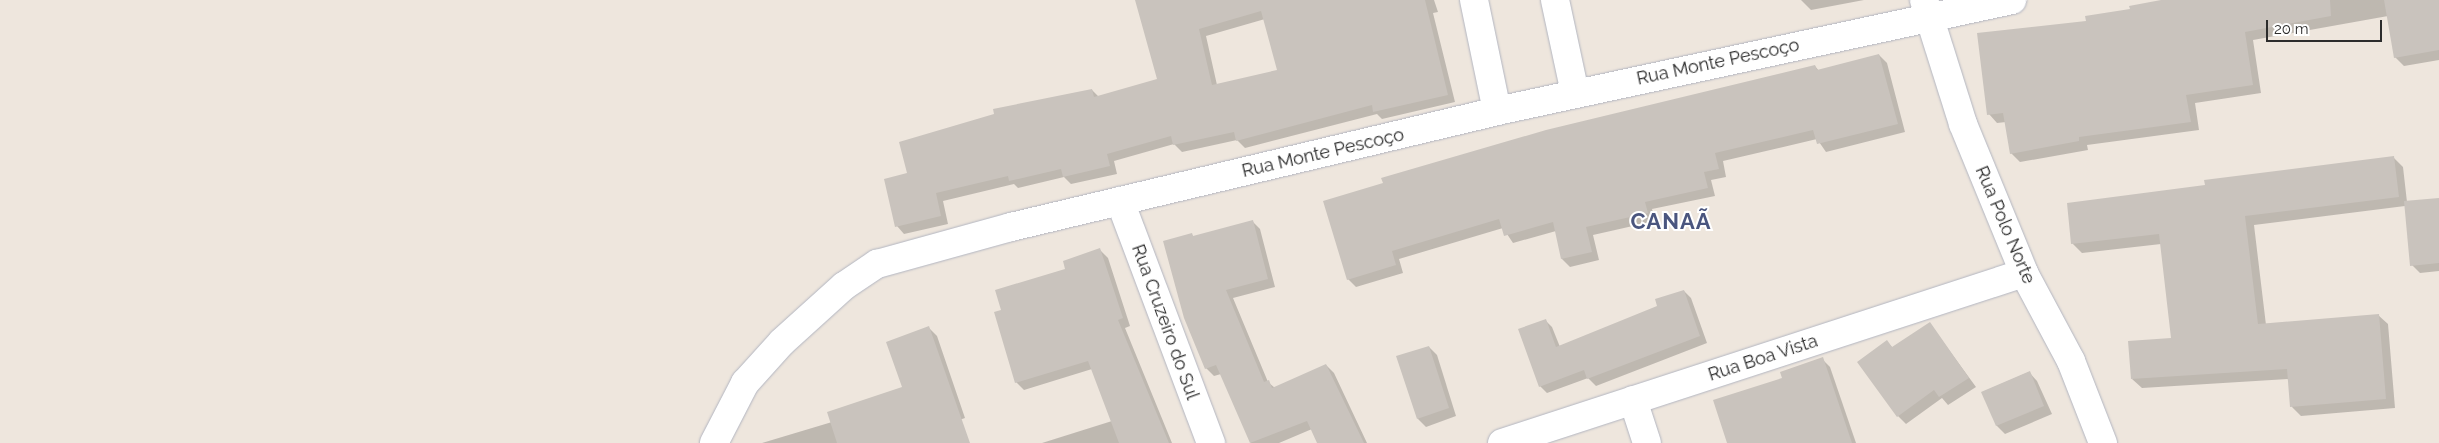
<!DOCTYPE html>
<meta charset="utf-8">
<style>
body{margin:0}
#map{position:relative;width:2439px;height:443px;overflow:hidden;background:#eee6dd;font-family:Raleway,sans-serif}
div>[style]{position:absolute}
[style*='--x']{left:calc(var(--x)*1px);top:calc(var(--y)*1px);width:calc(var(--w)*1px);rotate:calc(var(--a)*1deg)}
.shadow>*{inset:0;background:#0003}
.building>*{inset:0;background:#c9c3bd}
.roads{filter:drop-shadow(0 0 1px #b2b5c0) drop-shadow(0 0 1px #b2b5c0)}
.street>*{height:28px;margin:-14px;padding:0 14px;transform-origin:14px;border-radius:14px;background:#fff}
span{translate:-50% -50%;white-space:nowrap;text-align:center;line-height:1.15;-webkit-text-stroke:4px #fff;paint-order:stroke}
.street-label{font-size:18px;color:#2c2c2c}
.district-label{font-size:22px;color:#4a557e;font-weight:700;letter-spacing:1px}
.scale{position:absolute;left:2266px;top:20px;width:116px;height:22px;box-sizing:border-box;border:2px solid #2c2c2c;border-top:0;padding-left:6px;font-size:15px;line-height:18px;white-space:nowrap;color:#2c2c2c;-webkit-text-stroke:4px #fff;paint-order:stroke}
</style>
<div id="map">
<div class="shadow">
<div style="clip-path:polygon(evenodd,1136px 0,1434px 0,1438px 12px,1433px 13px,1455px 102px,1382px 119px,1377px 114px,1245px 148px,1237px 140px,1182px 152px,1174px 144px,1114px 161px,1117px 174px,1071px 184px,1064px 177px,1018px 188px,1014px 184px,943px 201px,948px 224px,904px 234px,897px 226px,908px 174px,1092px 90px,1099px 97px,1159px 80px,1136px 0,1265px 19px,1279px 71px,1217px 85px,1206px 36px,1265px 19px)"></div>
<div style="clip-path:polygon(1801px 0,1864px 0,1811px 10px)"></div>
<div style="clip-path:polygon(2178px 0,2439px 0,2439px 60px,2404px 66px,2395px 57px,2388px 16px,2253px 40px,2261px 93px,2195px 103px,2199px 130px,2087px 145px,2088px 150px,2020px 162px,2011px 153px,2006px 122px,1997px 123px,1989px 114px,2087px 22px)"></div>
<div style="clip-path:polygon(1879px 55px,1887px 63px,1905px 132px,1826px 152px,1817px 139px,1723px 161px,1726px 177px,1711px 180px,1715px 196px,1652px 209px,1655px 221px,1593px 235px,1599px 260px,1570px 267px,1562px 259px,1556px 231px,1513px 243px,1503px 228px,1399px 259px,1403px 273px,1356px 287px,1348px 279px,1325px 202px,1815px 66px,1819px 71px)"></div>
<div style="clip-path:polygon(2393px 157px,2403px 167px,2407px 202px,2439px 199px,2439px 271px,2420px 273px,2412px 265px,2405px 206px,2254px 225px,2266px 325px,2378px 315px,2388px 324px,2395px 408px,2301px 416px,2292px 407px,2289px 379px,2142px 388px,2132px 379px,2173px 339px,2161px 244px,2082px 253px,2072px 243px,2206px 186px)"></div>
<div style="clip-path:polygon(1252px 221px,1260px 229px,1275px 287px,1233px 298px,1268px 382px,1275px 388px,1326px 365px,1334px 373px,1367px 443px,1318px 443px,1312px 429px,1279px 443px,1251px 443px,1221px 374px,1214px 376px,1206px 368px,1191px 234px,1194px 237px)"></div>
<div style="clip-path:polygon(1100px 250px,1108px 258px,1130px 326px,1125px 328px,1172px 443px,1042px 443px,1112px 421px,1092px 369px,1024px 390px,1016px 382px,1003px 311px)"></div>
<div style="clip-path:polygon(1684px 291px,1691px 298px,1707px 343px,1596px 386px,1588px 378px,1547px 393px,1540px 386px,1545px 320px,1552px 327px,1560px 347px,1659px 306px)"></div>
<div style="clip-path:polygon(1930px 324px,1976px 387px,1948px 405px,1942px 398px,1906px 424px,1898px 416px,1887px 342px,1893px 348px)"></div>
<div style="clip-path:polygon(929px 328px,937px 336px,965px 418px,909px 437px,911px 443px,762px 443px,832px 422px,903px 388px)"></div>
<div style="clip-path:polygon(1429px 347px,1437px 355px,1456px 416px,1426px 427px,1418px 419px)"></div>
<div style="clip-path:polygon(1822px 359px,1830px 367px,1856px 443px,1728px 443px,1784px 379px)"></div>
<div style="clip-path:polygon(2029px 372px,2037px 381px,2052px 414px,2005px 434px,1997px 426px,1983px 392px)"></div>
</div>
<div class="building">
<div style="clip-path:polygon(evenodd,1135px 0,1425px 0,1448px 95px,1373px 112px,1372px 105px,1236px 141px,1234px 132px,1173px 145px,1171px 136px,1107px 154px,1110px 166px,1063px 177px,1061px 169px,1009px 181px,1008px 176px,936px 193px,941px 216px,895px 227px,884px 179px,907px 173px,899px 142px,994px 114px,993px 109px,1092px 89px,1094px 97px,1157px 79px,1135px 0,1261px 11px,1277px 70px,1212px 85px,1199px 29px,1261px 11px)"></div>
<div style="clip-path:polygon(2161px 0,2330px 0,2331px 16px,2245px 32px,2253px 85px,2186px 95px,2191px 122px,2079px 137px,2079px 141px,2010px 154px,2003px 113px,1987px 115px,1977px 33px,2086px 21px,2085px 16px,2130px 9px,2129px 6px)"></div>
<div style="clip-path:polygon(2384px 0,2439px 0,2439px 50px,2394px 58px)"></div>
<div style="clip-path:polygon(1879px 54px,1898px 124px,1817px 144px,1813px 130px,1715px 153px,1719px 169px,1704px 172px,1708px 188px,1645px 202px,1648px 213px,1586px 227px,1592px 252px,1561px 259px,1553px 222px,1504px 236px,1499px 219px,1392px 251px,1396px 265px,1347px 280px,1323px 201px,1383px 183px,1381px 178px,1546px 130px,1815px 65px,1817px 70px)"></div>
<div style="clip-path:polygon(2394px 156px,2399px 197px,2245px 216px,2258px 324px,2379px 314px,2386px 399px,2290px 407px,2287px 369px,2131px 379px,2128px 341px,2171px 338px,2159px 234px,2071px 244px,2067px 203px,2205px 185px,2204px 180px)"></div>
<div style="clip-path:polygon(2439px 198px,2439px 263px,2410px 266px,2404px 201px)"></div>
<div style="clip-path:polygon(1253px 220px,1268px 279px,1226px 290px,1264px 382px,1269px 380px,1272px 388px,1326px 364px,1364px 443px,1317px 443px,1307px 421px,1250px 443px,1216px 365px,1205px 369px,1184px 318px,1163px 241px,1192px 233px,1193px 236px)"></div>
<div style="clip-path:polygon(1100px 248px,1123px 318px,1118px 320px,1169px 443px,1119px 443px,1088px 361px,1015px 383px,994px 312px,1001px 310px,995px 290px,1065px 269px,1063px 261px)"></div>
<div style="clip-path:polygon(1684px 290px,1700px 336px,1587px 379px,1584px 370px,1539px 387px,1518px 329px,1546px 319px,1556px 347px,1657px 306px,1655px 299px)"></div>
<div style="clip-path:polygon(1930px 322px,1969px 378px,1939px 397px,1934px 390px,1897px 417px,1857px 362px,1887px 340px,1892px 347px)"></div>
<div style="clip-path:polygon(929px 326px,970px 443px,837px 443px,827px 412px,902px 387px,886px 342px)"></div>
<div style="clip-path:polygon(1429px 346px,1449px 408px,1417px 419px,1396px 356px)"></div>
<div style="clip-path:polygon(1823px 357px,1852px 443px,1727px 443px,1713px 400px,1782px 378px,1780px 372px)"></div>
<div style="clip-path:polygon(2030px 371px,2044px 406px,1996px 426px,1981px 392px)"></div>
</div>
<div class="roads">
<div class="street">
<div style="--x:1474;--y:0;--w:113;--a:78.3"></div>
<div style="--x:1555;--y:0;--w:95;--a:77.9"></div>
<div style="--x:1924;--y:0;--w:130;--a:72.5"></div>
<div style="--x:1963;--y:124;--w:161;--a:67.7"></div>
<div style="--x:2024;--y:273;--w:100;--a:61.9"></div>
<div style="--x:2071;--y:361;--w:88;--a:68.7"></div>
<div style="--x:1120;--y:201;--w:259;--a:69.4"></div>
<div style="--x:1633;--y:400;--w:45;--a:72"></div>
<div style="--x:714;--y:443;--w:68;--a:-62.7"></div>
<div style="--x:745;--y:383;--w:55;--a:-47.9"></div>
<div style="--x:782;--y:342;--w:84;--a:-42.1"></div>
<div style="--x:844;--y:286;--w:40;--a:-34"></div>
<div style="--x:877;--y:264;--w:139;--a:-15.4"></div>
<div style="--x:1011;--y:227;--w:500;--a:-13.4"></div>
<div style="--x:1497;--y:111;--w:527;--a:-12.16"></div>
<div style="--x:1502;--y:443;--w:549;--a:-18.04"></div>
</div>
</div>
<div class="street-label">
<span style="left:1718px;top:62px;rotate:-12deg">Rua Monte Pescoço</span>
<span style="left:1323px;top:153px;rotate:-13deg">Rua Monte Pescoço</span>
<span style="left:2005px;top:225px;rotate:67deg">Rua Polo Norte</span>
<span style="left:1165px;top:322px;rotate:70deg">Rua Cruzeiro do Sul</span>
<span style="left:1763px;top:358px;rotate:-18deg">Rua Boa Vista</span>
</div>
<div class="district-label">
<span style="left:1671px;top:222px">CANAÃ</span>
</div>
<div class="scale">20 m</div>
</div>
